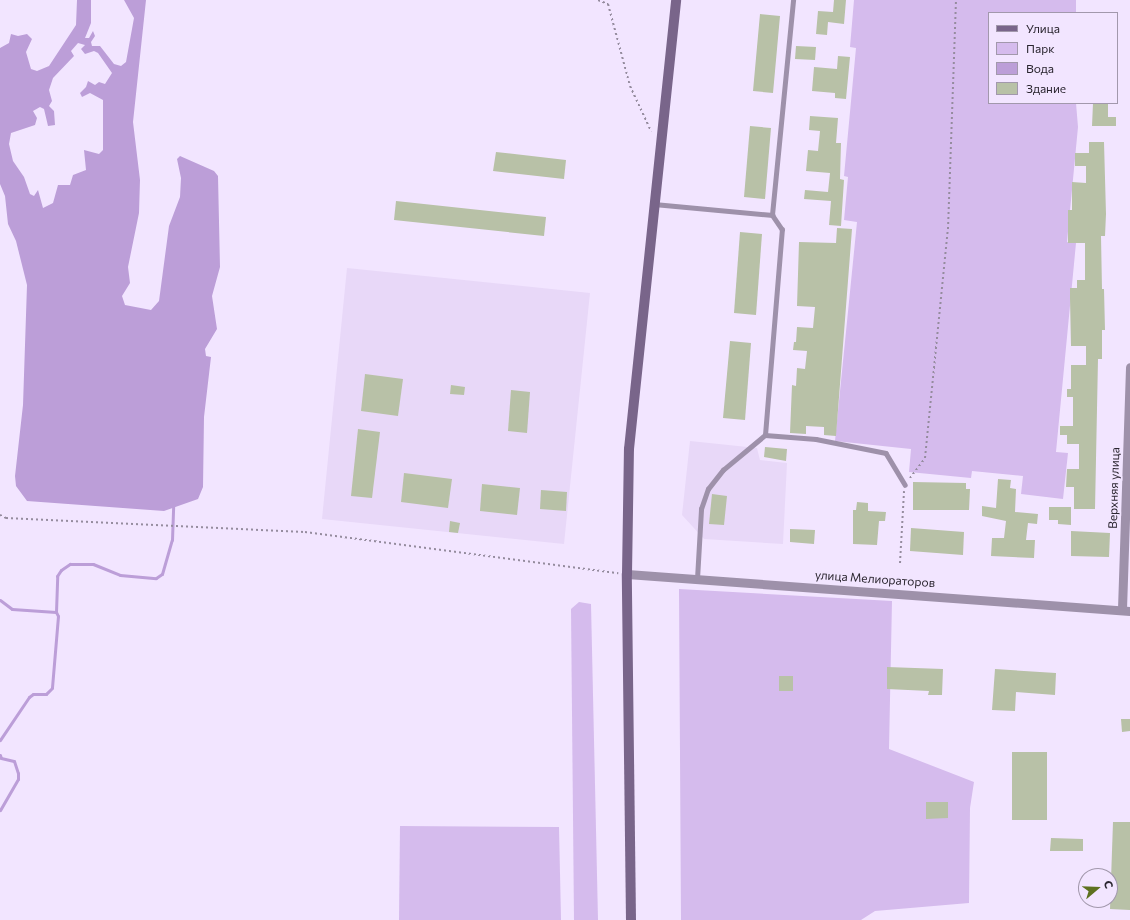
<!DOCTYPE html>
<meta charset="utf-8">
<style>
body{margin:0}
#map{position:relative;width:1130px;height:920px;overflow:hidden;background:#f2e5ff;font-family:Commissioner,sans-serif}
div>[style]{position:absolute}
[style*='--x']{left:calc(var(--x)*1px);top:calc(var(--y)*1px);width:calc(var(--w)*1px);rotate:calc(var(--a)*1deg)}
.built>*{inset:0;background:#e8d8f8}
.green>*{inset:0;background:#d5bbed}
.water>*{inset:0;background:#bc9ed8}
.stream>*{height:3px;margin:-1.5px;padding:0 1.5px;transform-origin:1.5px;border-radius:1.5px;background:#bc9ed8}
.building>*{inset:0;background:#b8c1a7}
.path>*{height:2px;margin-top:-1px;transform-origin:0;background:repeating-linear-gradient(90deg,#958c9e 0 2px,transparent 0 5px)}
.service>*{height:4.5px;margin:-2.25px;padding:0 2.25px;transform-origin:2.25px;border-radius:2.25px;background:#9e91aa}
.minor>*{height:9px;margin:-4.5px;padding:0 4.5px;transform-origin:4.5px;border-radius:4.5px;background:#9e91aa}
.secondary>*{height:10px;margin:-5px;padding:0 5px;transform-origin:5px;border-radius:5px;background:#79658a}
span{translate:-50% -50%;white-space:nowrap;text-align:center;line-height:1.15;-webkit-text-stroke:3px #f2e5ff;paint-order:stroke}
.street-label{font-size:12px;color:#2a252f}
.legend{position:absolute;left:988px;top:12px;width:130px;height:92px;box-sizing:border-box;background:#f2e5ff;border:1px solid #a298ac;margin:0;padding:5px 7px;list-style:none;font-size:12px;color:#2a252f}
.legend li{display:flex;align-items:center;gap:8px;height:20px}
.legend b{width:20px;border:1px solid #a298ac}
.north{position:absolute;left:1078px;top:868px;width:40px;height:40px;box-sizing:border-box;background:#f2e5ff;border:1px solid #a298ac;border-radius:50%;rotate:71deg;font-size:11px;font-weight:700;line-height:16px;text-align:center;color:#2a252f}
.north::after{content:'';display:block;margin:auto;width:14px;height:18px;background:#5e7120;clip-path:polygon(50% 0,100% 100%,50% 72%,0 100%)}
</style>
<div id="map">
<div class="built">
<div style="clip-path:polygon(347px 268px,590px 293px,564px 544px,322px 519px)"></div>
<div style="clip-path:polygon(690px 441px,757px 448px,760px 460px,787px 463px,783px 544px,704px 539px,682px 515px)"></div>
</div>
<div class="green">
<div style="clip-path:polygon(854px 0,1076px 0,1076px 13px,989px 13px,989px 103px,1076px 103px,1078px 127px,1067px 242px,1076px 243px,1056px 452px,1068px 453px,1063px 499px,1021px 494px,1023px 476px,972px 471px,971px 478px,909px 472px,911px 449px,835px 441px,857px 222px,844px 220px,848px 177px,844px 176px,856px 48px,850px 47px)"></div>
<div style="clip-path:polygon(679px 589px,892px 601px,889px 749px,974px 782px,970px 808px,969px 903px,875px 911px,861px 920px,681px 920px)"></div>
<div style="clip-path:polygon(579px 602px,591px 604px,598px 920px,574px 920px,571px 609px)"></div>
<div style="clip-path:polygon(400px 826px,559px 827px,561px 920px,399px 920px)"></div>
</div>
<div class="water">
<div style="clip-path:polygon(evenodd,77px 0,91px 0,91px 23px,85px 38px,89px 38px,93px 31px,95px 36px,91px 42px,92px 46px,100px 46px,114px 64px,121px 66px,126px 62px,134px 18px,124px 0,146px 0,133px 122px,140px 180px,139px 213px,128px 267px,130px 283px,122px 296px,125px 305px,151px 310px,159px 301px,169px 226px,180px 197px,181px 178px,177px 159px,180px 156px,214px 171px,218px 176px,220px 267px,212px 296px,217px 329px,205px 349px,206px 356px,211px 357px,204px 417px,203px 487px,198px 499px,164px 511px,27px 501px,16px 486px,15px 476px,23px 405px,27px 285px,16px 241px,8px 224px,5px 196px,0 184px,0 48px,9px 43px,11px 34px,18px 36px,27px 34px,32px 39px,26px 52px,31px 69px,37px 71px,49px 66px,76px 25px,77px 0,78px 43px,85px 45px,81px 49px,85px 54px,94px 51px,98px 53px,112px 73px,105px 84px,99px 82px,95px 85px,88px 81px,86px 87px,80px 93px,82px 97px,90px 93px,103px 100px,103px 150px,99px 154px,84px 150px,86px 170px,73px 175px,70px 185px,58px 185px,53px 203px,43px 208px,38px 190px,34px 196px,30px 194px,24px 177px,13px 161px,9px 144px,11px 133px,35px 125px,37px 118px,33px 111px,40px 107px,44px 109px,48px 126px,55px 125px,54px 111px,49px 106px,52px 101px,49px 90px,53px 78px,74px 56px,71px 51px,78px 43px)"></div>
</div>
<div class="stream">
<div style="--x:0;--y:600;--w:15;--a:37"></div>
<div style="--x:12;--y:609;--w:44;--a:3.9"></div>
<div style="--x:56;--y:612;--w:4;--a:63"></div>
<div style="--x:58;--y:616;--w:72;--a:94.8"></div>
<div style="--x:52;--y:688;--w:8;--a:135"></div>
<div style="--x:46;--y:694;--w:13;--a:180"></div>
<div style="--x:33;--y:694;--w:5;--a:143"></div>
<div style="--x:29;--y:697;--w:52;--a:124"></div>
<div style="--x:56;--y:612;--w:36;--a:-88"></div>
<div style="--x:57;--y:576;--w:7;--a:-56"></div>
<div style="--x:61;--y:570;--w:11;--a:-34"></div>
<div style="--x:70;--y:564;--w:23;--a:0"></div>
<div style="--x:93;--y:564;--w:29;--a:22"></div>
<div style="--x:120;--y:575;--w:36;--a:5"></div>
<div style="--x:156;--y:578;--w:7;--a:-34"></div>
<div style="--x:162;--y:574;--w:35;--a:-74"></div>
<div style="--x:172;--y:540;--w:36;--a:-88"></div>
<div style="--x:0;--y:755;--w:3;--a:72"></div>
<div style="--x:1;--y:758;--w:13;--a:13"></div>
<div style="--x:14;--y:761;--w:13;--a:72"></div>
<div style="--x:18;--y:773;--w:6;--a:90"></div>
<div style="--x:18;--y:779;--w:36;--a:120"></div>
</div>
<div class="building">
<div style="clip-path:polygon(834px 0,846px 0,844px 24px,828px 22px,827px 35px,816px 34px,818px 11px,833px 12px)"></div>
<div style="clip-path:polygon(760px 14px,780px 16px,773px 93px,753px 91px)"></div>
<div style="clip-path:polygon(796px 46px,816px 47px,815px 60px,795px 59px)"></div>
<div style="clip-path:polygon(838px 56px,850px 57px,846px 99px,835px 98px,835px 93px,812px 91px,814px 67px,837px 69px)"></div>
<div style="clip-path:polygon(1093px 103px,1108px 103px,1108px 117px,1116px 117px,1116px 126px,1092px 126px)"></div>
<div style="clip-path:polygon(810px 116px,838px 118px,836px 143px,841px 143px,840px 179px,844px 180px,841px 226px,829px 225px,831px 201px,804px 199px,805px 190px,828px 192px,830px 173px,806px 171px,808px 150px,818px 151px,820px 131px,809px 130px)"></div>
<div style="clip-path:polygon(750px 126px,771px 128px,765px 199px,744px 197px)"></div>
<div style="clip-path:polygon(1089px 142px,1104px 142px,1106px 214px,1105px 236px,1101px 236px,1102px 289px,1104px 289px,1105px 330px,1102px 330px,1102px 359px,1098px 359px,1095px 509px,1074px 509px,1074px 487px,1066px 487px,1067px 469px,1079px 469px,1079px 444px,1067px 444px,1067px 435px,1060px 435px,1060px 426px,1073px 426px,1073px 397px,1067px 397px,1067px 389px,1071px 389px,1071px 365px,1086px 365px,1086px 346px,1071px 346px,1070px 298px,1070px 288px,1077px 288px,1077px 280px,1085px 280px,1085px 243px,1068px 243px,1068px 210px,1072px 210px,1072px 182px,1086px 183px,1086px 166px,1075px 166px,1075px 153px,1089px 153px)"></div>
<div style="clip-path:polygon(496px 152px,566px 160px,564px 179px,493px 171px)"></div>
<div style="clip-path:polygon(396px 201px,546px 217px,544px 236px,394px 220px)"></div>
<div style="clip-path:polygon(837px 228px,852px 229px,836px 436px,824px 435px,824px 427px,806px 426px,806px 434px,790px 433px,792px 385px,796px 386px,797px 368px,805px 369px,807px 351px,793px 350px,794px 342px,796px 342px,797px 327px,813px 328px,815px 307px,797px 306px,799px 242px,836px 243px)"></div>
<div style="clip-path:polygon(740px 232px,762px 234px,756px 315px,734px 313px)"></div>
<div style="clip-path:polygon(730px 341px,751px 343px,745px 420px,723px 418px)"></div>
<div style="clip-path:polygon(365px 374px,403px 379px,398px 416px,361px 411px)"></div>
<div style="clip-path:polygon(451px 385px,465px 387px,464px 395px,450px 394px)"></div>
<div style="clip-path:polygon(511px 390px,530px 392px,527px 433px,508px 431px)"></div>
<div style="clip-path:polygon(358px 429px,380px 432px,372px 498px,351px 496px)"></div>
<div style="clip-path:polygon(765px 447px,787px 449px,786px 461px,764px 457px)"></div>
<div style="clip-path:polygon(404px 473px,452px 479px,448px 508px,401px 502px)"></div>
<div style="clip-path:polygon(998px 479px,1011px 480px,1010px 488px,1016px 489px,1015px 512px,1038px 514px,1037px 524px,1028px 523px,1026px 540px,1035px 540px,1034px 558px,991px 556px,992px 538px,1004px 538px,1006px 521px,982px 516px,982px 506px,996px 508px)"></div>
<div style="clip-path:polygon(913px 482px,966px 483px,966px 489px,970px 489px,969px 510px,913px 510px)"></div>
<div style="clip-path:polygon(482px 484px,520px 488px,517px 515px,480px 511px)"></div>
<div style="clip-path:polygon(541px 490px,567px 492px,566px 511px,540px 509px)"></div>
<div style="clip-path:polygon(712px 494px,727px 496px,724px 525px,709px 524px)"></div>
<div style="clip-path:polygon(857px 502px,868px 503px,868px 511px,886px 512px,885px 521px,879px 521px,877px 545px,853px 544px,853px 510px,856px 510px)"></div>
<div style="clip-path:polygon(1049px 507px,1071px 507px,1071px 525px,1058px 524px,1058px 520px,1049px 520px)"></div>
<div style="clip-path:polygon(450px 521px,460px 523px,458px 533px,449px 532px)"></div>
<div style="clip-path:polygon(911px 528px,964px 532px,963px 555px,910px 551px)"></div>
<div style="clip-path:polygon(790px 529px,815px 530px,814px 544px,790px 542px)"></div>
<div style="clip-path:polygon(1071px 531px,1110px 533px,1109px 557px,1071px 556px)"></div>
<div style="clip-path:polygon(887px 667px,943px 669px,942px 695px,928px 695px,929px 691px,887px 689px)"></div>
<div style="clip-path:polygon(995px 669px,1056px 673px,1055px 695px,1016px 692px,1015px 711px,992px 710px)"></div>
<div style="clip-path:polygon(779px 676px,793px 676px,793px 691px,779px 691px)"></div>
<div style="clip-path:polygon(1121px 719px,1130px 719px,1130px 731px,1122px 732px)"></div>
<div style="clip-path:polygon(1012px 752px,1047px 752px,1047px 820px,1012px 820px)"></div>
<div style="clip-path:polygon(926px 802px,948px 802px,948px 818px,926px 819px)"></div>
<div style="clip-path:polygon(1113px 822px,1130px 822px,1130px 910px,1110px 909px)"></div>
<div style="clip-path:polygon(1051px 838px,1083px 839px,1083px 851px,1050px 851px)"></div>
</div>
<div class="path">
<div style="--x:598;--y:0;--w:11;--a:22"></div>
<div style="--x:608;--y:4;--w:85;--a:75"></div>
<div style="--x:630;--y:86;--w:50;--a:65"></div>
<div style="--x:910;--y:478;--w:25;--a:-53"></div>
<div style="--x:925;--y:458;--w:230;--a:-84.3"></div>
<div style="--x:948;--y:229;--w:229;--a:-88"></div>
<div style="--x:0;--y:515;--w:7;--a:27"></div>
<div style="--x:6;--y:518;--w:299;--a:2.7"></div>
<div style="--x:305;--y:532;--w:316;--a:7.5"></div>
<div style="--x:900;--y:563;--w:72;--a:-86.8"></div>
</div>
<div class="service">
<div style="--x:654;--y:204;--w:119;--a:5.3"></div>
<div style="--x:765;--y:435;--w:51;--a:4.5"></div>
<div style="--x:816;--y:439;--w:71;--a:11.3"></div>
<div style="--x:886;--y:453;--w:37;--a:59"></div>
<div style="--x:697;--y:579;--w:70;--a:-86.7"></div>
<div style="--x:701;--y:509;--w:21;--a:-71"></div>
<div style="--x:708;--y:489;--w:24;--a:-52"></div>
<div style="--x:723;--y:470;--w:55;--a:-39.8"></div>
<div style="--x:765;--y:435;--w:206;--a:-85.3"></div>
<div style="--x:782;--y:230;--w:18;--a:-124"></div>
<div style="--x:772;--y:215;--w:216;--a:-84.4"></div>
</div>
<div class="minor">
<div style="--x:627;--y:574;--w:504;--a:4.21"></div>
<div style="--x:1122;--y:609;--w:242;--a:-88.1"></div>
</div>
<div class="secondary">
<div style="--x:631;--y:920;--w:346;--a:-90.7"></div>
<div style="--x:627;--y:574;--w:125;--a:-89.1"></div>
<div style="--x:629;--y:449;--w:451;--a:-84"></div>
</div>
<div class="street-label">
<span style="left:1114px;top:488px;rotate:-88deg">Верхняя улица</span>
<span style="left:875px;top:579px;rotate:4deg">улица Мелиораторов</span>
</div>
<ul class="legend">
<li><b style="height:5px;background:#79658a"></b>Улица</li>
<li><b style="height:11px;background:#d5bbed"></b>Парк</li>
<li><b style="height:11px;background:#bc9ed8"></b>Вода</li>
<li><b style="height:11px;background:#b8c1a7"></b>Здание</li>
</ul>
<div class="north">С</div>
</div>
